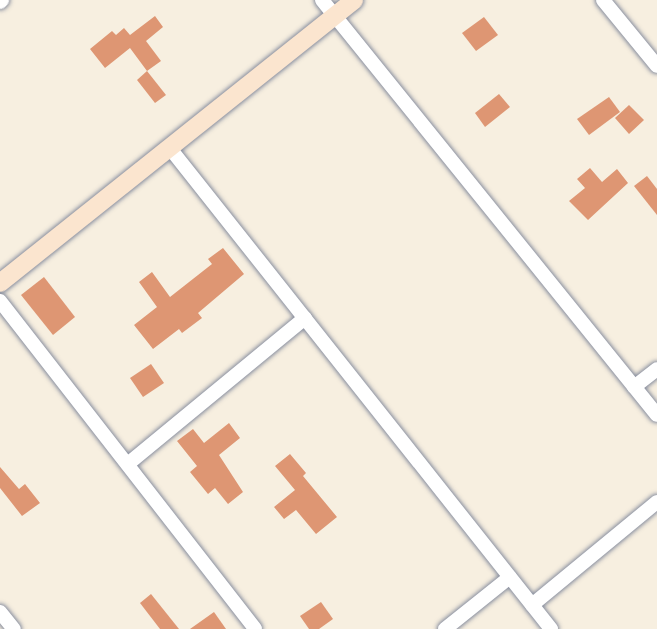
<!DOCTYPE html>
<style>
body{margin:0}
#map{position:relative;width:657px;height:629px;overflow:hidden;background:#f7efe0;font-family:"IM FELL Double Pica",serif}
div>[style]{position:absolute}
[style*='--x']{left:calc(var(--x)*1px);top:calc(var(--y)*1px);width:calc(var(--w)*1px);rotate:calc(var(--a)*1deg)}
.building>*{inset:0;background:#de9673}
.roads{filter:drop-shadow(0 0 2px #898f9f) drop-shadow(0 0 2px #898f9f)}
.street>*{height:14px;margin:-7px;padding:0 7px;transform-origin:7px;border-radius:7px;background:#fff}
.secondary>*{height:18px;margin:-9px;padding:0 9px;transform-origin:9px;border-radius:9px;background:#fbe5cf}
span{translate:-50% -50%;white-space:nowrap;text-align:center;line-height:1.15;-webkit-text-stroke:4.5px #fff;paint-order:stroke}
</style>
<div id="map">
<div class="building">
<div style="clip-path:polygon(155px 16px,163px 27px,146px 41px,161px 61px,147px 71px,130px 48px,105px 68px,90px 49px,112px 31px,116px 35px,124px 28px,130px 35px)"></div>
<div style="clip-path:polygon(484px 17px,498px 35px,476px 51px,462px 33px)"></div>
<div style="clip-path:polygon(147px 71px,166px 95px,155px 103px,137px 80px)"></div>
<div style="clip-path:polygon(499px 94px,510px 107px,485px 127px,475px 113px)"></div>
<div style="clip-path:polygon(609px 97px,620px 112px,589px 135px,577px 119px)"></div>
<div style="clip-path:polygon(629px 105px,644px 120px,629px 134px,615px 118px)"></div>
<div style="clip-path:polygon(590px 168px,602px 182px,617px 169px,628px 183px,588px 220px,569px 201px,585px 188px,577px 179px)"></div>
<div style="clip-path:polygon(647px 176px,657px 189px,657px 215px,634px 186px)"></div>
<div style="clip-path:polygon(223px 248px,244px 274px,198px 313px,202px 318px,182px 333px,179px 329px,153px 349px,134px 325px,157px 307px,139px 282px,152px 272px,170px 297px,212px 264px,208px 259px)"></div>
<div style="clip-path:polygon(44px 277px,75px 317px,53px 335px,21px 295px)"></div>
<div style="clip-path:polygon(151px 364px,164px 383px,143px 397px,130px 378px)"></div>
<div style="clip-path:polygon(229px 423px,240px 438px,219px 455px,243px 492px,228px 504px,215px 488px,208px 494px,190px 472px,197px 466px,177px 441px,193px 429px,204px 443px)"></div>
<div style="clip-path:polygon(290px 454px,306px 473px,303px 476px,337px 517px,316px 534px,296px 510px,284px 519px,274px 507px,295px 490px,275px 466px)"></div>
<div style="clip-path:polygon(0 467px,19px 489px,25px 484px,40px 503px,22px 516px,0 488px)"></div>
<div style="clip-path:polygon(151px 594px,179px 629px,160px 629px,140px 603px)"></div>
<div style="clip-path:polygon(321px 602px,333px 619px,319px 629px,309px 629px,300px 616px)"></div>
<div style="clip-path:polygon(214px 612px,226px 629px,190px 629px)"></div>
</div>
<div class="roads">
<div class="street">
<div style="--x:322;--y:0;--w:533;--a:51.09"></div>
<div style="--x:603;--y:0;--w:85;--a:50.7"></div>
<div style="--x:0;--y:2;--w:3;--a:-45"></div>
<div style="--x:169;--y:147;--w:615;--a:51.6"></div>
<div style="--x:0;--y:301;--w:415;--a:52.1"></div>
<div style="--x:634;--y:387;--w:29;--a:-38"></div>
<div style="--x:129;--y:463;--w:228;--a:-39.5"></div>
<div style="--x:532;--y:605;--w:162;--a:-39.5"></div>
<div style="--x:0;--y:612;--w:22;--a:51"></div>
<div style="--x:445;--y:629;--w:83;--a:-38.7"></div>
</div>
<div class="secondary">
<div style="--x:0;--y:283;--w:453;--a:-38.6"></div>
</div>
</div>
</div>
